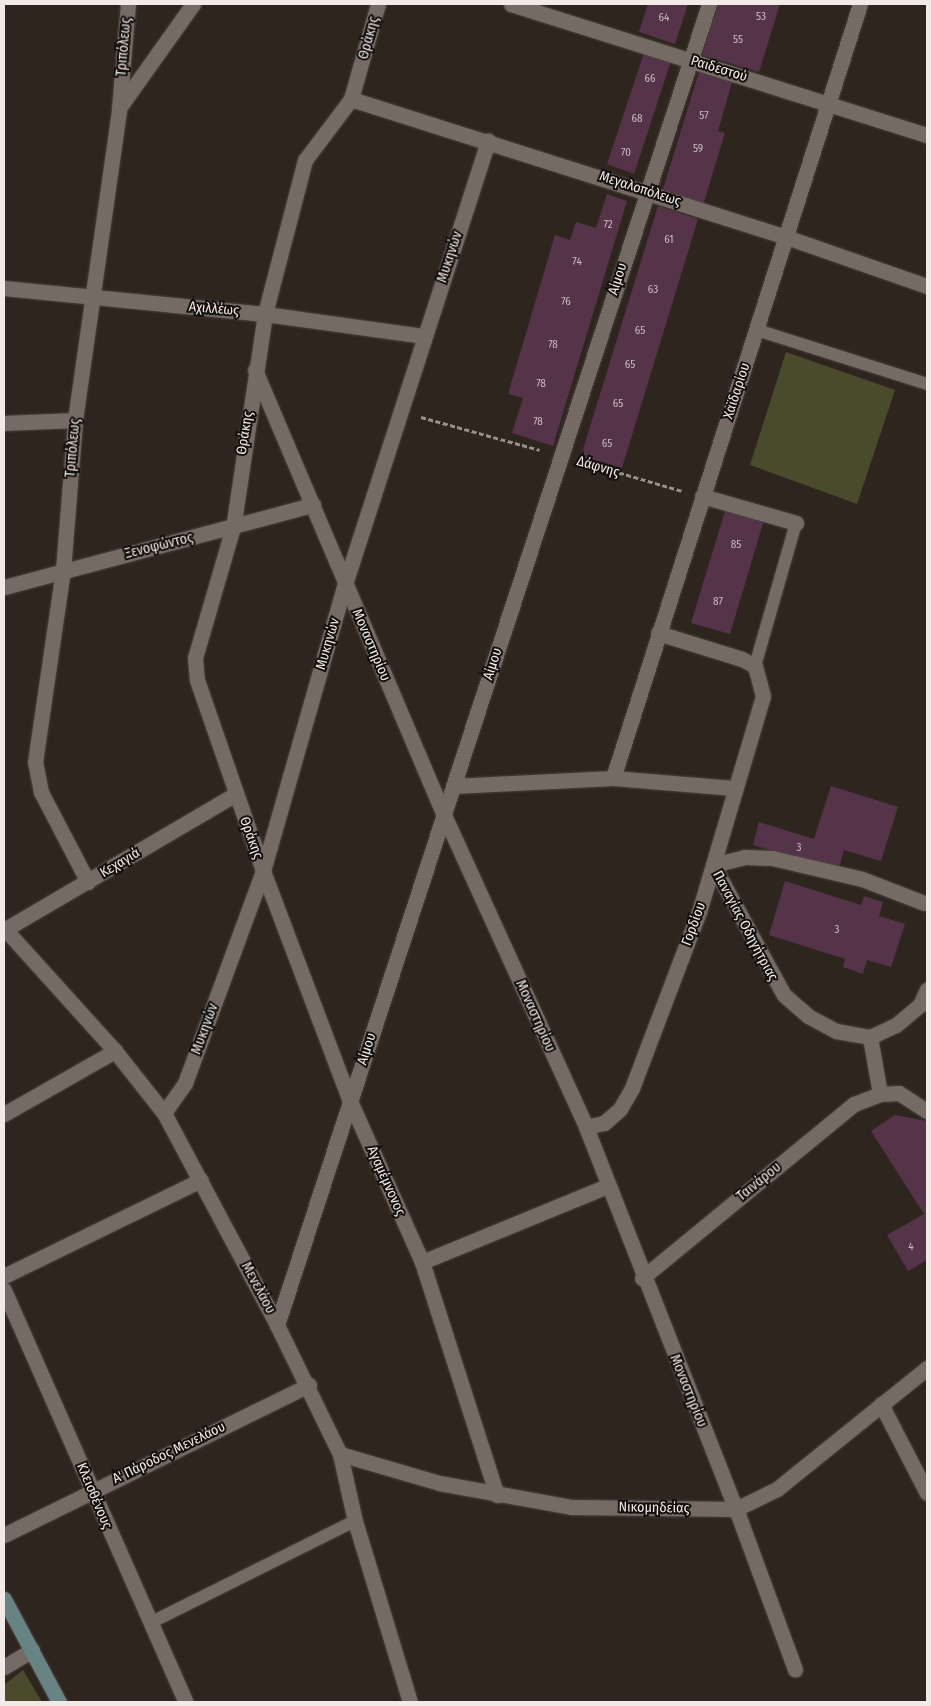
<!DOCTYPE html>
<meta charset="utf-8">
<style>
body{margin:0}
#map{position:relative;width:931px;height:1706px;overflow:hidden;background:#2e251f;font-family:"Fira Sans Condensed",sans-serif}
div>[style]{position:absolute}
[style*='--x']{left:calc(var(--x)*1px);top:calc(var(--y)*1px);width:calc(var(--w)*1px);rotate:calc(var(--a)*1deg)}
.green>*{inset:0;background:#4a4b2d}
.building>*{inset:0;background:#55344a}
.path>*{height:3px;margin-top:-1.5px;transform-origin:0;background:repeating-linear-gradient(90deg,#98908b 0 5px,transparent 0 7.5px)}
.roads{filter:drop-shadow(0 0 1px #4b433e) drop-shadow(0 0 1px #4b433e)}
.lane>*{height:12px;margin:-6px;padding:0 6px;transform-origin:6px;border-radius:6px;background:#766b64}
.street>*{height:15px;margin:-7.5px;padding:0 7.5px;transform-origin:7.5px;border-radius:7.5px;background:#766b64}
.secondary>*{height:15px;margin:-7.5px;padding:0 7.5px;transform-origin:7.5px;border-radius:7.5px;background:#688383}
span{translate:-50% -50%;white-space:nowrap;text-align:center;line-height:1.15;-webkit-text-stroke:4px #130f0c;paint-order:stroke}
.number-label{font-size:11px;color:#cabcbf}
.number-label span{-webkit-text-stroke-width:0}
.street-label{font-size:14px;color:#f1eae6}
.frame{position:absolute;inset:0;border:5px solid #f1eae6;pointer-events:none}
</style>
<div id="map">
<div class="green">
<div style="clip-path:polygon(786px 352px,895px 390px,857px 504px,750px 465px)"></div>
<div style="clip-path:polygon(23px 1670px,42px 1702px,4px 1702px,4px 1685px)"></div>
</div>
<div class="building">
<div style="clip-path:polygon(648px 4px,688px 4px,675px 44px,639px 32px)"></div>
<div style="clip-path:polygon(718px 4px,780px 4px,759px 72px,702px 55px)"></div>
<div style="clip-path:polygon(644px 53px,671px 61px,634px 174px,607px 164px)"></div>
<div style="clip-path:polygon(700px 69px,733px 79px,718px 131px,725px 133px,703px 205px,662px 192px)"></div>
<div style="clip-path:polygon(607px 194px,627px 201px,553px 446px,512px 433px,523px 398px,508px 394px,555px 235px,570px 240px,576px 222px,596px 228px)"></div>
<div style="clip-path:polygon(658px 206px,698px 219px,622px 468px,581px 456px)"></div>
<div style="clip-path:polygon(726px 508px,764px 520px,730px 634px,691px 623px)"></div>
<div style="clip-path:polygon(831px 786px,898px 807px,881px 861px,844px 850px,838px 871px,753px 845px,759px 822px,814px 839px)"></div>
<div style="clip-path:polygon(785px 881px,861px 905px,864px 896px,883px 902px,879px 916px,905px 924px,891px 967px,867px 960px,863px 974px,843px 967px,845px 959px,769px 935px)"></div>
<div style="clip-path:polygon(895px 1115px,927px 1121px,927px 1260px,908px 1271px,887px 1235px,924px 1214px,871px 1131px)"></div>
</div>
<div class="path">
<div style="--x:421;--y:417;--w:123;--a:15.5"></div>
<div style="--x:583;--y:462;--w:103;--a:16.3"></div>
</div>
<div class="roads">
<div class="lane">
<div style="--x:757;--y:330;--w:178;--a:17.6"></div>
<div style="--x:755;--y:666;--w:149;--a:-74"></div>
<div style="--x:150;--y:1623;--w:229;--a:-26.5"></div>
</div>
<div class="street">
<div style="--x:378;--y:4;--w:99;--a:105.9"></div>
<div style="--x:351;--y:99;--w:76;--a:127"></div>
<div style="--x:305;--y:160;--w:159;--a:104.6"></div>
<div style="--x:265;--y:314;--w:215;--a:98.5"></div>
<div style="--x:233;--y:527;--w:136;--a:106.2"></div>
<div style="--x:195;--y:658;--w:22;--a:85"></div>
<div style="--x:197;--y:680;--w:202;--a:70.9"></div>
<div style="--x:263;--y:871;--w:246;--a:69.3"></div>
<div style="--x:350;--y:1101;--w:176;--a:65.9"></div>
<div style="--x:422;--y:1262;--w:245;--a:72.2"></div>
<div style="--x:511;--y:4;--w:436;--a:17.5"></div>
<div style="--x:351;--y:99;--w:456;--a:17.6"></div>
<div style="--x:786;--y:237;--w:149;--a:19.2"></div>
<div style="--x:119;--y:108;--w:128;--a:-54.6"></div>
<div style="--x:4;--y:288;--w:262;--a:5.7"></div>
<div style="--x:265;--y:314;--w:161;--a:7.9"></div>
<div style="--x:255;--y:370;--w:483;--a:67"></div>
<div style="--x:444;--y:815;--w:343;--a:65.5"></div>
<div style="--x:586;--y:1127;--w:410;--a:68.6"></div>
<div style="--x:736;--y:1509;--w:171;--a:69.8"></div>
<div style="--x:4;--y:423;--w:71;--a:-2.4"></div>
<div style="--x:702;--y:496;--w:98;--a:16"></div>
<div style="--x:4;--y:587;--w:320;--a:-14.9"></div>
<div style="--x:613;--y:778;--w:812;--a:-72.3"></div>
<div style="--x:453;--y:786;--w:160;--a:-2.9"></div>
<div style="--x:613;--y:778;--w:121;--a:4.7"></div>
<div style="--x:713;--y:865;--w:148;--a:61.4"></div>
<div style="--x:784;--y:995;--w:32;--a:41"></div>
<div style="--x:808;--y:1016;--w:32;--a:28"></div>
<div style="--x:836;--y:1031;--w:35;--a:10"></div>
<div style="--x:713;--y:865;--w:32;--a:-14"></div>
<div style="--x:744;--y:857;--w:28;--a:2"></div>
<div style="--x:772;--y:858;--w:92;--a:13.1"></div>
<div style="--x:862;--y:879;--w:66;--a:21.2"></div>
<div style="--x:88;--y:882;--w:102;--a:-117.6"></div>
<div style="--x:41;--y:792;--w:31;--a:-101"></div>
<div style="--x:35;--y:762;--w:194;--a:-81.7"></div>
<div style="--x:63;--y:570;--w:150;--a:-85.4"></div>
<div style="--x:75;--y:420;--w:314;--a:-81.9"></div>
<div style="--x:119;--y:109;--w:105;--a:-85.1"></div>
<div style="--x:4;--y:928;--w:166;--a:47.9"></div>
<div style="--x:115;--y:1051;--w:79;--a:51.7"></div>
<div style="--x:164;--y:1113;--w:240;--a:61.9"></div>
<div style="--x:277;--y:1325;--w:144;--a:64"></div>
<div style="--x:340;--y:1454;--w:69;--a:77.4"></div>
<div style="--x:355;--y:1521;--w:189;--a:73.1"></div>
<div style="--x:4;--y:930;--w:269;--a:-30.4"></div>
<div style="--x:870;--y:1037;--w:29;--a:-25"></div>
<div style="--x:896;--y:1025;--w:31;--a:-40"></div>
<div style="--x:920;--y:1005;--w:17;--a:-66"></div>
<div style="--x:870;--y:1037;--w:58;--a:80"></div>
<div style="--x:164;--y:1113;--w:37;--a:-55"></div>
<div style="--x:185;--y:1083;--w:226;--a:-69.8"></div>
<div style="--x:263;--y:871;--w:298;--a:-74.1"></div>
<div style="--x:345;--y:584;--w:466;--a:-72.1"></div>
<div style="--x:4;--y:1114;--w:128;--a:-29.6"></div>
<div style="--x:586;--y:1127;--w:18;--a:-13"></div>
<div style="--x:604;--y:1123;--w:21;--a:-41"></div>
<div style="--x:620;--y:1109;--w:24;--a:-60"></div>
<div style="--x:632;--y:1088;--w:188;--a:-69.2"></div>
<div style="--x:699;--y:912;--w:225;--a:-73.5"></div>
<div style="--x:763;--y:696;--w:31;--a:-105"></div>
<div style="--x:755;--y:666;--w:15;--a:-152"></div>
<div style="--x:742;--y:659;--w:88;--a:-162.8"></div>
<div style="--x:422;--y:1262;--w:200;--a:-22.3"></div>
<div style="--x:4;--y:1276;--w:219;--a:-26"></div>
<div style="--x:642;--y:1278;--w:274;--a:-39.4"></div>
<div style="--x:854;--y:1104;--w:28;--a:-21"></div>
<div style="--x:880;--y:1094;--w:19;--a:-3"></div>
<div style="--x:899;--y:1093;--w:33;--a:33"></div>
<div style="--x:4;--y:1290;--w:450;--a:66.2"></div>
<div style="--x:277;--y:1325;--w:1390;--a:-71.89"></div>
<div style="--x:881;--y:1404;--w:100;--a:62.7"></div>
<div style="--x:340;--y:1454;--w:103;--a:16.3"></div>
<div style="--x:439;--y:1483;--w:134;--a:10.3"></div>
<div style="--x:571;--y:1507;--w:165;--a:0.7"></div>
<div style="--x:736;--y:1509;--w:46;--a:-26"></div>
<div style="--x:777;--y:1489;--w:193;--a:-38.9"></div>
<div style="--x:4;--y:1535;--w:340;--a:-26.2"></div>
<div style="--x:4;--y:1667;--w:33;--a:-31"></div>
</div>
<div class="secondary">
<div style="--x:4;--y:1599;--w:117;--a:61.9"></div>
</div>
</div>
<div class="number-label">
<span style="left:761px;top:17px">53</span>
<span style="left:664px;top:18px">64</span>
<span style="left:738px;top:40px">55</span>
<span style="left:650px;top:79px">66</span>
<span style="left:704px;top:116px">57</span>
<span style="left:637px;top:119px">68</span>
<span style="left:698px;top:149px">59</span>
<span style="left:626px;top:153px">70</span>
<span style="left:608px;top:225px">72</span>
<span style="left:669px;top:240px">61</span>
<span style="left:577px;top:262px">74</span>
<span style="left:653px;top:290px">63</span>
<span style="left:566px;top:302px">76</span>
<span style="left:640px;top:331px">65</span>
<span style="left:553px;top:345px">78</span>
<span style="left:630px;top:365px">65</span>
<span style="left:541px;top:384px">78</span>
<span style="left:618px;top:404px">65</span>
<span style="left:538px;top:422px">78</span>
<span style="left:607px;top:444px">65</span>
<span style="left:736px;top:545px">85</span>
<span style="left:718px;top:602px">87</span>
<span style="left:799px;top:848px">3</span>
<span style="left:837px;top:930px">3</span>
<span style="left:911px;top:1247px">4</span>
</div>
<div class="street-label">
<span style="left:369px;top:38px;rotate:-75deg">Θράκης</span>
<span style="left:124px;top:47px;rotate:-85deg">Τριπόλεως</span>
<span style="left:719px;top:69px;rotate:17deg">Ραιδεστού</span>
<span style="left:640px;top:189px;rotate:18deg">Μεγαλοπόλεως</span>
<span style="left:450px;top:257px;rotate:-72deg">Μυκηνών</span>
<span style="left:618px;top:279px;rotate:-72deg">Αίμου</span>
<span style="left:214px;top:309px;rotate:5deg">Αχιλλέως</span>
<span style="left:737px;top:391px;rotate:-72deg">Χαϊδαρίου</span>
<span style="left:245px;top:433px;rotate:-81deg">Θράκης</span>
<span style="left:73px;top:448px;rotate:-85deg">Τριπόλεως</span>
<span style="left:598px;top:467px;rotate:16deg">Δάφνης</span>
<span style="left:159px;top:546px;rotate:-14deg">Ξενοφώντος</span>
<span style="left:328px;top:644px;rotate:-74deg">Μυκηνών</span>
<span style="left:371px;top:645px;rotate:67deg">Μοναστηρίου</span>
<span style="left:493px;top:664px;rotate:-72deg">Αίμου</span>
<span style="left:251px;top:838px;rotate:70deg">Θράκης</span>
<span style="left:120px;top:863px;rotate:-31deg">Κεχαγιά</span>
<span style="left:694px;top:924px;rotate:-70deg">Γορδίου</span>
<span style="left:745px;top:926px;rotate:62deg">Παναγίας Οδηγήτριας</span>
<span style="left:535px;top:1016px;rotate:66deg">Μοναστηρίου</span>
<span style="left:205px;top:1029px;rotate:-70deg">Μυκηνών</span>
<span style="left:367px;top:1049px;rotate:-72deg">Αίμου</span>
<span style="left:386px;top:1181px;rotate:66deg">Αγαμέμνονος</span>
<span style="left:759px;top:1182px;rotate:-39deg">Ταινάρου</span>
<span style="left:258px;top:1288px;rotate:62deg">Μενελάου</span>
<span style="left:688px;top:1391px;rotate:68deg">Μοναστηρίου</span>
<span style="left:169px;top:1453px;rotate:-26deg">Α' Πάροδος Μενελάου</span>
<span style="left:94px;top:1496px;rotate:67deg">Κλεισθένους</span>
<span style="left:654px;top:1508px;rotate:1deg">Νικομηδείας</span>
</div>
<div class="frame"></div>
</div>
